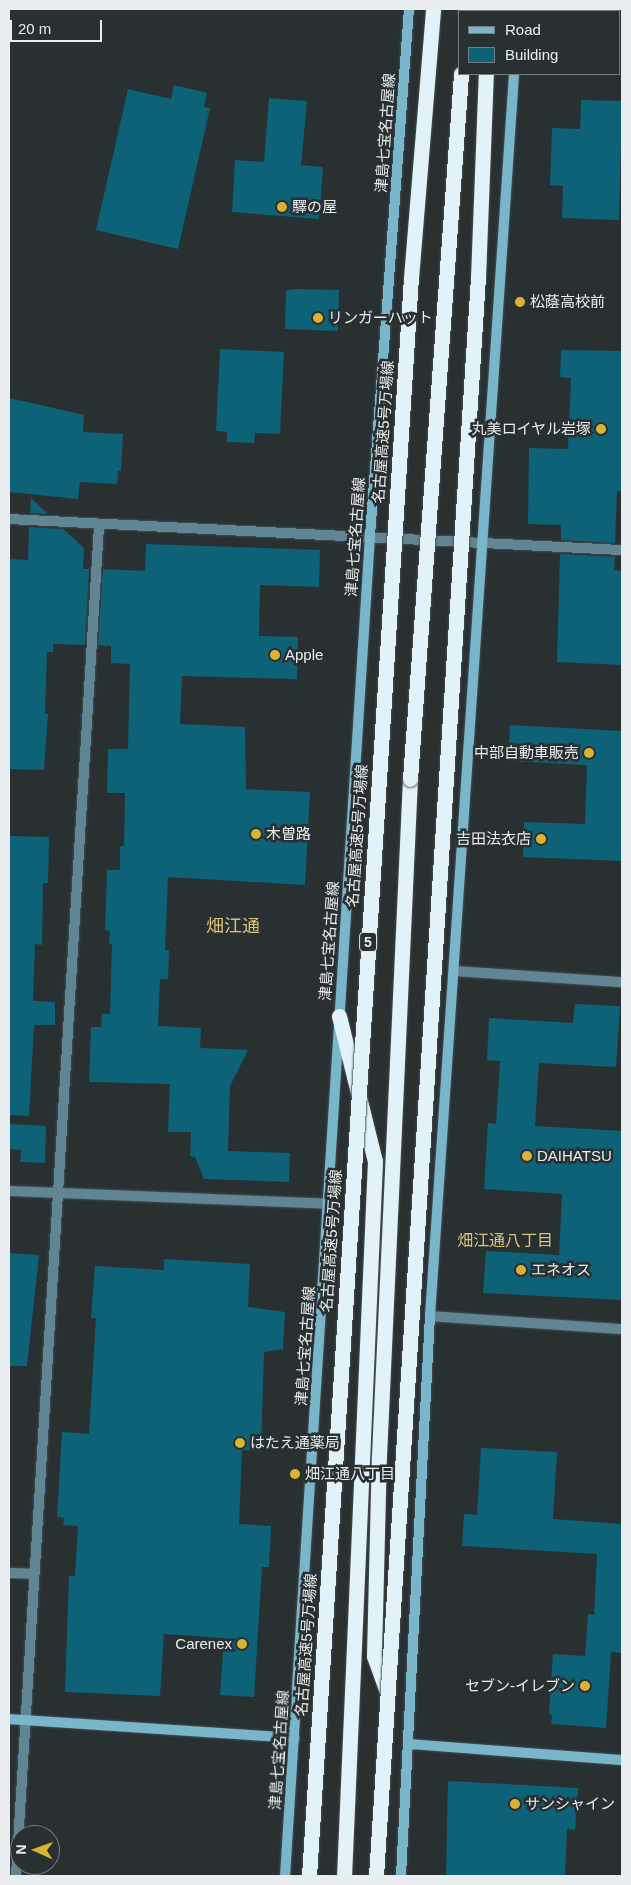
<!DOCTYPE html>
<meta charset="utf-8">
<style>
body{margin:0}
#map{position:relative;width:631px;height:1885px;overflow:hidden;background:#293032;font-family:Helvetica,"Noto Sans JP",sans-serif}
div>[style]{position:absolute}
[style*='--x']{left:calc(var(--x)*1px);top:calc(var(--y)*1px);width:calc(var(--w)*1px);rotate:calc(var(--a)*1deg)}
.building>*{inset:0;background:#0e6277}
.roads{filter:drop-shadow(0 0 1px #484e50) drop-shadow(0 0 1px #484e50)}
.lane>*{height:10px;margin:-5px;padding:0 5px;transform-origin:5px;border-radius:5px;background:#618592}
.street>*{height:10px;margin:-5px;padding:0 5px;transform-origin:5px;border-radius:5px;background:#618592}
.secondary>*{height:10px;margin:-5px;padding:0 5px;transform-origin:5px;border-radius:5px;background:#7ab6cb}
.highway>*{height:15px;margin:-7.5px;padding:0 7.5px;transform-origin:7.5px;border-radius:7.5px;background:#e1f2f8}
.bridges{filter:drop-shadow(0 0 1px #484e50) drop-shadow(0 0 1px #484e50)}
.highway-bridge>*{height:15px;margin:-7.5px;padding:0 7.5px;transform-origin:7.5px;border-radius:7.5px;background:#e1f2f8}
.dots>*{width:14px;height:14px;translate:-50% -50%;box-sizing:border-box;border:2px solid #293032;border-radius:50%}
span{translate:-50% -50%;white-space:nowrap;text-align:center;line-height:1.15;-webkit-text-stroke:5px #293032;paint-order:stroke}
.shield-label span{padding:1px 4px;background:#293032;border:1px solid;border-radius:4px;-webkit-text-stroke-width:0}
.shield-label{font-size:14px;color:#e9edef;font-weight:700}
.street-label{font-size:15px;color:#e9edef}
.poi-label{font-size:15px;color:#e9edef}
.left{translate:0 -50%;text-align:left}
.right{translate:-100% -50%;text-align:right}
.neighbourhood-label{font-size:16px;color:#dbc175}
.quarter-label{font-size:18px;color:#dbc175}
.frame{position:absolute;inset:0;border:10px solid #e9edef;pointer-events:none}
.legend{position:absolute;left:458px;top:10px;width:162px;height:65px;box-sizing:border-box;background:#293032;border:1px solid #767c7e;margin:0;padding:6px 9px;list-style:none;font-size:15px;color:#e9edef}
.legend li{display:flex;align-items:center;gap:10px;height:25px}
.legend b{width:25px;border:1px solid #767c7e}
.north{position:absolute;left:10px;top:1825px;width:50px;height:50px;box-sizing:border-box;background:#293032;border:1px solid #767c7e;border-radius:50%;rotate:272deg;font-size:14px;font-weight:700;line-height:20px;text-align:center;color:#e9edef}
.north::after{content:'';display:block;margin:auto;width:18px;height:22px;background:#d9b334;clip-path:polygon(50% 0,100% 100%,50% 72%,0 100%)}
.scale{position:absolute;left:10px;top:20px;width:92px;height:22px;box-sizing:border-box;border:2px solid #e9edef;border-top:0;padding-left:6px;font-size:15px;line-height:18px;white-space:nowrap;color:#e9edef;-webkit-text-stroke:4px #293032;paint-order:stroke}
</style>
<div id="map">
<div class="building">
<div style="clip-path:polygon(174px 85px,207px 93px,204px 107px,210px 108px,178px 249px,96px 230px,128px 89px,171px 99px)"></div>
<div style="clip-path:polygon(269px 98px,307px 101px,301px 165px,323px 167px,319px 219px,232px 212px,235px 160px,264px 162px)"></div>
<div style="clip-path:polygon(581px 100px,622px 101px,619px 220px,562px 218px,563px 186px,550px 185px,552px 128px,580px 129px)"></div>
<div style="clip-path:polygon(294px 289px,339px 290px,338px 331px,285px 329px,286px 291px)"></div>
<div style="clip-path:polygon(220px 349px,284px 352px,280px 434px,255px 433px,254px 443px,227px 442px,227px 432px,216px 431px)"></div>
<div style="clip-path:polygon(561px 350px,622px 351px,622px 491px,617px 491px,615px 543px,561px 540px,561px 525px,528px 524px,529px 448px,568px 449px,571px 378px,560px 377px)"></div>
<div style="clip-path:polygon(9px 398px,84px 415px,83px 432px,123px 434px,121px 471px,118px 471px,117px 484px,80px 482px,78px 499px,9px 492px)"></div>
<div style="clip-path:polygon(31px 498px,48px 514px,30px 513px)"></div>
<div style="clip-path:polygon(29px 527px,63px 529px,84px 548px,83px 569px,89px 569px,85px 645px,53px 644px,53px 652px,47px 652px,45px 714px,48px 714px,44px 770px,9px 769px,9px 559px,28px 560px)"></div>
<div style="clip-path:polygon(146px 544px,320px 550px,319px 587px,260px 585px,259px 636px,298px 637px,297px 679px,182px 676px,180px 724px,245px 727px,246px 789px,310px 792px,305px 885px,168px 877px,165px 950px,169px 950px,168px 979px,160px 979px,158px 1026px,201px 1028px,200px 1048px,248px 1050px,230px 1086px,228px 1151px,290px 1153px,289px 1182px,204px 1179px,195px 1157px,190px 1156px,191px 1132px,168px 1132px,170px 1084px,89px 1082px,91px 1027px,101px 1027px,102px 1014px,110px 1014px,112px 944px,109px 944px,110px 931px,105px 930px,107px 870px,120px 870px,120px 846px,124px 846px,125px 793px,107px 793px,108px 749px,128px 749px,130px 664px,111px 663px,111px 646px,98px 645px,103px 569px,145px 571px)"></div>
<div style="clip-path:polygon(560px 554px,615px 557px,614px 570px,622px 571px,622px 665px,557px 662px)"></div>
<div style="clip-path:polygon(510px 725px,622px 731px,622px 861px,523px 857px,524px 822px,585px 824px,587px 765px,508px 761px)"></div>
<div style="clip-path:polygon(9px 836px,49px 837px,48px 883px,43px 883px,42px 945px,35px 944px,33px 1001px,55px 1002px,55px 1025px,34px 1025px,29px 1116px,9px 1115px)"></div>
<div style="clip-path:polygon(575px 1004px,620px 1006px,616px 1067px,539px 1063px,535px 1126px,622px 1131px,622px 1300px,483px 1293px,486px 1251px,559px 1255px,562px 1194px,484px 1189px,488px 1123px,496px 1124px,500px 1061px,487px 1060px,489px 1018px,573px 1023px)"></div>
<div style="clip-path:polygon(9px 1124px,46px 1126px,45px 1163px,20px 1162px,21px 1150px,9px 1149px)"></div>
<div style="clip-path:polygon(9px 1253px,39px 1255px,27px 1366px,9px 1366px)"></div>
<div style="clip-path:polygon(164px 1259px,250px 1264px,248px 1307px,285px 1312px,283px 1349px,264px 1352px,261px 1451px,242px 1450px,239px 1524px,271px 1526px,269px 1567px,262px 1567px,254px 1697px,220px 1695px,224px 1638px,164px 1634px,160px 1696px,65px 1692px,69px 1576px,75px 1576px,78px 1526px,63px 1525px,64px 1518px,57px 1517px,62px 1432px,89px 1434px,96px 1318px,91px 1318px,95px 1266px,164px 1270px)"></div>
<div style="clip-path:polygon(481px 1448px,557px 1452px,553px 1519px,622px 1524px,622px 1653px,611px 1652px,606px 1728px,551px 1724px,552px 1715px,549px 1714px,553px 1654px,585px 1656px,588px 1614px,594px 1615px,597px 1554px,462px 1546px,464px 1514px,477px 1515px)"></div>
<div style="clip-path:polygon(448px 1781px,578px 1788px,575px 1830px,567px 1829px,565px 1876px,446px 1876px)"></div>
</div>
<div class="roads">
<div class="lane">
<div style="--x:9;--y:1573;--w:25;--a:2"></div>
</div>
<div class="street">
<div style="--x:9;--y:519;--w:614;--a:2.9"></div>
<div style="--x:455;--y:971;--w:167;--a:3.8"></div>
<div style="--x:9;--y:1191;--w:321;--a:2.3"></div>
<div style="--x:430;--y:1316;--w:192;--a:3.9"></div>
<div style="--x:16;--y:1876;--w:1354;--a:-86.48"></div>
</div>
<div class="secondary">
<div style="--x:518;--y:11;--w:2;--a:-90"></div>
<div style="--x:9;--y:1719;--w:286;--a:3.8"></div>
<div style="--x:409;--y:1744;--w:214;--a:4.3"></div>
<div style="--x:285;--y:1876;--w:1343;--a:-86.37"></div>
<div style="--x:370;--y:536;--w:528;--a:-85.77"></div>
<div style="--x:401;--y:1876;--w:561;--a:-87.04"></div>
<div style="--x:430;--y:1316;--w:1245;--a:-86.13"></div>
</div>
<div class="highway">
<div style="--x:465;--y:11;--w:2;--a:-90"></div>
<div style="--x:489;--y:11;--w:2;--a:-90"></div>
<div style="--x:339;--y:1016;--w:149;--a:76.1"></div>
<div style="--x:375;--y:1161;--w:716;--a:92.48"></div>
<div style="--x:387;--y:1692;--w:38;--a:-110"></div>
<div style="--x:374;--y:1656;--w:200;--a:-88.6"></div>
<div style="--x:379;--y:1456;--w:678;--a:-87.38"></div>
</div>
</div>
<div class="bridges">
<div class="highway-bridge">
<div style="--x:410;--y:779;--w:707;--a:-85.86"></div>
<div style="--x:309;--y:1876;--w:1601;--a:-86.35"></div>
<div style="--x:411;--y:278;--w:270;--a:-85.3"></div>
<div style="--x:376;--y:1876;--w:1601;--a:-86.35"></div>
<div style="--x:478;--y:278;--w:204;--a:-87.8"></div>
</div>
</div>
<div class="dots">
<div style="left:282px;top:207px;background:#d9b334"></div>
<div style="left:520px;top:302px;background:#d9b334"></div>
<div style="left:318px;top:318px;background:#d9b334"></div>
<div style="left:601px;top:429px;background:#d9b334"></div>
<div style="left:275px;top:655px;background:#d9b334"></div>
<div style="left:589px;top:753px;background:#d9b334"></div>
<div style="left:256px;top:834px;background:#d9b334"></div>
<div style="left:541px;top:839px;background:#d9b334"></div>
<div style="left:527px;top:1156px;background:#d9b334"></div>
<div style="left:521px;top:1270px;background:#d9b334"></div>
<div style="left:240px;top:1443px;background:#d9b334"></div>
<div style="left:295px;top:1474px;background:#d9b334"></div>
<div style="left:242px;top:1644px;background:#d9b334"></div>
<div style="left:585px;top:1686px;background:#d9b334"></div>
<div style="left:515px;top:1804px;background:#d9b334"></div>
</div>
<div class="shield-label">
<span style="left:368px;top:942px">5</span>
</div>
<div class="street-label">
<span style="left:385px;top:133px;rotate:-86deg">津島七宝名古屋線</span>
<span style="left:383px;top:432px;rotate:-86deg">名古屋高速5号万場線</span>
<span style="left:355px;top:537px;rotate:-86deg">津島七宝名古屋線</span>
<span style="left:357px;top:836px;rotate:-86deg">名古屋高速5号万場線</span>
<span style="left:329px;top:941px;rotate:-86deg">津島七宝名古屋線</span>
<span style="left:331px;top:1241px;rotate:-86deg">名古屋高速5号万場線</span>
<span style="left:305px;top:1346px;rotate:-86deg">津島七宝名古屋線</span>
<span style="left:306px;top:1645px;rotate:-86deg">名古屋高速5号万場線</span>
<span style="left:279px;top:1750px;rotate:-86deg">津島七宝名古屋線</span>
</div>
<div class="poi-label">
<span class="left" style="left:292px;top:207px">驛の屋</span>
<span class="left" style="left:530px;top:302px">松蔭高校前</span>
<span class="left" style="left:328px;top:318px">リンガーハット</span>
<span class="right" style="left:591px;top:429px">丸美ロイヤル岩塚</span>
<span class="left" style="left:285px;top:655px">Apple</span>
<span class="right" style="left:579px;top:753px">中部自動車販売</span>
<span class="left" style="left:266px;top:834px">木曽路</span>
<span class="right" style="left:531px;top:839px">吉田法衣店</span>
<span class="left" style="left:537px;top:1156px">DAIHATSU</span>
<span class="left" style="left:531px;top:1270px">エネオス</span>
<span class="left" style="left:250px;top:1443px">はたえ通薬局</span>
<span class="left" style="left:305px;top:1474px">畑江通八丁目</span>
<span class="right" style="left:232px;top:1644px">Carenex</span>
<span class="right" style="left:575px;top:1686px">セブン-イレブン</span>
<span class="left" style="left:525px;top:1804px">サンシャイン</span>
</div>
<div class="neighbourhood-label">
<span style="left:505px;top:1241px">畑江通八丁目</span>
</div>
<div class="quarter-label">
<span style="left:233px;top:926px">畑江通</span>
</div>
<div class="frame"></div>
<ul class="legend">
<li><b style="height:6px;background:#7ab6cb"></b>Road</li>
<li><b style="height:14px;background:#0e6277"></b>Building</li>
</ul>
<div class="north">N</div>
<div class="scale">20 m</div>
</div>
